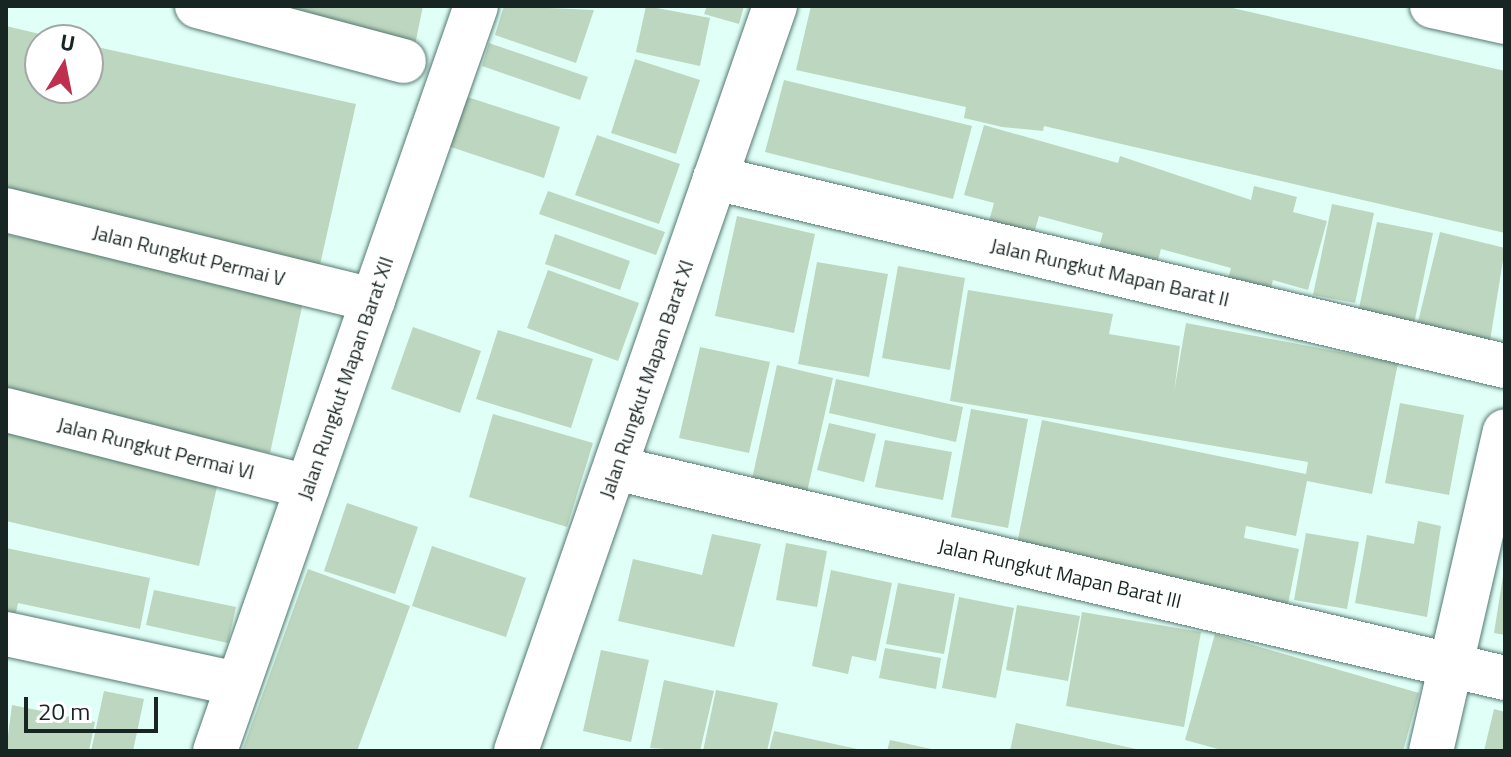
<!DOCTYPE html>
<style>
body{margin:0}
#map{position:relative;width:1511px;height:757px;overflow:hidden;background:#e0fff7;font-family:"Titillium Web",sans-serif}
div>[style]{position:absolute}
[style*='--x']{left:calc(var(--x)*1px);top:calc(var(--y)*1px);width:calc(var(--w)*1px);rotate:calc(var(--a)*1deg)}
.building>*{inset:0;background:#bdd6bf}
.roads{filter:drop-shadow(0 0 2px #557971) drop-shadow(0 0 2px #557971)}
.minor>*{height:44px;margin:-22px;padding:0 22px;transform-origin:22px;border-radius:22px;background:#fff}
span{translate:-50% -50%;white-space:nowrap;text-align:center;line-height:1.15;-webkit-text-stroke:8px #fff;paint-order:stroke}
.street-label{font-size:20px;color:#182623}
.frame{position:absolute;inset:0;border:8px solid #182623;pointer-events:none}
.north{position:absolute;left:24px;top:24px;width:80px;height:80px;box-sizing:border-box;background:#fff;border:2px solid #a3a8a7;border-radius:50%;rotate:10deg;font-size:22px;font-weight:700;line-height:32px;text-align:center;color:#182623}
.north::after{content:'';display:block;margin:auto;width:28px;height:36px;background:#bf2f4e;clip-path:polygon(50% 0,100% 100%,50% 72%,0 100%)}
.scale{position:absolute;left:24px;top:697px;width:134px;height:36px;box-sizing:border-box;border:4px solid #182623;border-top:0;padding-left:10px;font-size:24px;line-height:28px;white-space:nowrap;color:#182623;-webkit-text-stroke:6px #fff;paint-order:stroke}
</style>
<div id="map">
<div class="building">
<div style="clip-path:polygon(252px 6px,423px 6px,415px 45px)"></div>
<div style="clip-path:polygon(504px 6px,594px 10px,576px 63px,495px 35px)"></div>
<div style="clip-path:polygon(646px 6px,710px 18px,700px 66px,636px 52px)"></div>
<div style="clip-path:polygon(707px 6px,744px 6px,739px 24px,704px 14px)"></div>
<div style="clip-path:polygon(811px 6px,1224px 6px,1505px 71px,1505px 233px,1044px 126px,1043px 131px,1002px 127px,964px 118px,966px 107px,796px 70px)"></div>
<div style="clip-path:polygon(6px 26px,61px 39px,40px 40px,40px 88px,88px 88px,88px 45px,356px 104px,320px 265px,6px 194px)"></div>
<div style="clip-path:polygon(489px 43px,588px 77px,580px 100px,482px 66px)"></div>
<div style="clip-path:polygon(635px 59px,700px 80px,676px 154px,611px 133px)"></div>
<div style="clip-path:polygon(784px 80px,972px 126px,953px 199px,765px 152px)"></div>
<div style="clip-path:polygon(461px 95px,560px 127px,544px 178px,445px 145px)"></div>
<div style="clip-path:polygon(984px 125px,1118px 163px,1120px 156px,1251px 200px,1254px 186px,1297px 197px,1293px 212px,1327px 221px,1308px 290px,1273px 280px,1267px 302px,1225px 290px,1231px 268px,1161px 249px,1154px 274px,1096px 258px,1103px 233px,1039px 216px,1033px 237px,988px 225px,994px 203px,964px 195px)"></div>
<div style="clip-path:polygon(597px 135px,680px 164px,659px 224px,575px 195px)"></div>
<div style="clip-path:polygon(548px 191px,665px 232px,656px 255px,539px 214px)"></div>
<div style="clip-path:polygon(1332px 204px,1374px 213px,1355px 303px,1313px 295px)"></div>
<div style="clip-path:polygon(737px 216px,815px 234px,794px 333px,715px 316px)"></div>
<div style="clip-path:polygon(1377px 222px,1433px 233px,1414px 324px,1358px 313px)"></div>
<div style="clip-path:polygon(1440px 232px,1505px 248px,1489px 347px,1416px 330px)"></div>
<div style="clip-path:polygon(6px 234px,304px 298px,270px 453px,6px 396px)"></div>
<div style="clip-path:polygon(555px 234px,630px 261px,620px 290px,545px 264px)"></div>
<div style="clip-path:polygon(817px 262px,888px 274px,869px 377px,798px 364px)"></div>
<div style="clip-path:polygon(898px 266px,965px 278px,950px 370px,882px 358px)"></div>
<div style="clip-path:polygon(548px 270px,639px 303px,618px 361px,527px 328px)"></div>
<div style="clip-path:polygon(968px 290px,1113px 314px,1109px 334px,1180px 346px,1174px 392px,1186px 323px,1398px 363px,1372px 494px,1307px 481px,1296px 536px,1246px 526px,1244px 538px,1299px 549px,1288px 604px,1016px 549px,1042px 420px,1306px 474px,1308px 462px,950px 401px)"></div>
<div style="clip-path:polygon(413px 327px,481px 351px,460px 413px,391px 389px)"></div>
<div style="clip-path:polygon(498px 330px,593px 359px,571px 428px,476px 399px)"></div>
<div style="clip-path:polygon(700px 347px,770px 362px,749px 453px,679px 438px)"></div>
<div style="clip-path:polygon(777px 365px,833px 378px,807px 492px,752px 479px)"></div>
<div style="clip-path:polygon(836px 379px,963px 407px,956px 442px,829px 413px)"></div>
<div style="clip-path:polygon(1400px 403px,1464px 415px,1449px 495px,1385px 483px)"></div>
<div style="clip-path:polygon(971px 409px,1028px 419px,1008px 528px,951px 517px)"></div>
<div style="clip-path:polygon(493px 414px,593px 443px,567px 527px,469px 497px)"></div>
<div style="clip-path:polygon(829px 423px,876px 434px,864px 482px,817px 470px)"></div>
<div style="clip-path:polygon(6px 429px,219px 478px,199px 566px,6px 521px)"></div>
<div style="clip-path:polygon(885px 440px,952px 452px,943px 500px,875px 487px)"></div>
<div style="clip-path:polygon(347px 503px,418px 527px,395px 594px,324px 571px)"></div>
<div style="clip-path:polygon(1418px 521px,1441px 526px,1427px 617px,1355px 603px,1367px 535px,1414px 544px)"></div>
<div style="clip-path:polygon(1306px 533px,1359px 542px,1347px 609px,1294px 600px)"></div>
<div style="clip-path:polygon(712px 534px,761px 544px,734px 647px,618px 621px,633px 559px,702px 575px)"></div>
<div style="clip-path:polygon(786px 543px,827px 551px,817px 607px,776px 600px)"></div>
<div style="clip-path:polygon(432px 546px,526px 578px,506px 637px,412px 606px)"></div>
<div style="clip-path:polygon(6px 548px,150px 578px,140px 629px,18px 603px,14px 622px,6px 621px)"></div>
<div style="clip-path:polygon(308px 569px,410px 606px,391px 659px,357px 751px,242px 751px)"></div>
<div style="clip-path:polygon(831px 570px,892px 583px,876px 661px,852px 656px,848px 674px,812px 666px)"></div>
<div style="clip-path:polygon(1503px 576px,1505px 576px,1505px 635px,1494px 633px)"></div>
<div style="clip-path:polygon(898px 583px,955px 594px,944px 654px,886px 644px)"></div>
<div style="clip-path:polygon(154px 590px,236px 607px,228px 643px,146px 625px)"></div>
<div style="clip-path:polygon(959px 597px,1014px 608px,996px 698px,942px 688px)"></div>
<div style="clip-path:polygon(1017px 605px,1080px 616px,1068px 681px,1006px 670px)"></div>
<div style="clip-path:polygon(1082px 612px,1201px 632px,1184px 727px,1066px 706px)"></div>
<div style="clip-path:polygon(1215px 634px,1419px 693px,1403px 751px,1225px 751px,1185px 740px)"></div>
<div style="clip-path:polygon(885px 648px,941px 658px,936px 689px,879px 678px)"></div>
<div style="clip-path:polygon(601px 650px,649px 660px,631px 742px,583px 731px)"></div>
<div style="clip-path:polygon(664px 680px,714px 691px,700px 751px,650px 748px)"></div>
<div style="clip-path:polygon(716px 690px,778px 703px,767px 751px,703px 751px)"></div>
<div style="clip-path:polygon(104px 691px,144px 699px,133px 751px,91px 751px)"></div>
<div style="clip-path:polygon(12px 705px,95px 722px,89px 751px,6px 751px)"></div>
<div style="clip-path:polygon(1494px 709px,1505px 712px,1505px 751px,1484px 751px)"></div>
<div style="clip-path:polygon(1016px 723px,1141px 750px,1141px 751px,1010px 751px)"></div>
<div style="clip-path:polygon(774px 731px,862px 750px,861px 751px,769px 751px)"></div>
<div style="clip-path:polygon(890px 740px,936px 750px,936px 751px,887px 751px)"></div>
</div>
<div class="roads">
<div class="minor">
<div style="--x:197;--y:6;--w:214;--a:14.9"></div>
<div style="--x:1432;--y:6;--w:75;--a:12.4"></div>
<div style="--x:715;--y:178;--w:812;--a:13.39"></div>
<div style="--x:6;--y:210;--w:378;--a:13.8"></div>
<div style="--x:6;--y:410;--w:311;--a:14.3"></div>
<div style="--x:615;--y:468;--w:914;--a:13.28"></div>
<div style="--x:6;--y:634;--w:237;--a:12.2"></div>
<div style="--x:215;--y:751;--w:789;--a:-70.69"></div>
<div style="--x:516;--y:751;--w:789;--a:-70.83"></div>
<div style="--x:1431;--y:751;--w:328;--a:-77"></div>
</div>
</div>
<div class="street-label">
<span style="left:189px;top:255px;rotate:14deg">Jalan Rungkut Permai V</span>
<span style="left:1110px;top:272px;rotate:13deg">Jalan Rungkut Mapan Barat II</span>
<span style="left:345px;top:378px;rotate:-71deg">Jalan Rungkut Mapan Barat XII</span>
<span style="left:646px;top:379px;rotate:-71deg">Jalan Rungkut Mapan Barat XI</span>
<span style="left:156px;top:448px;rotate:14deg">Jalan Rungkut Permai VI</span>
<span style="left:1060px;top:573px;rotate:13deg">Jalan Rungkut Mapan Barat III</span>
</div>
<div class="frame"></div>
<div class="north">U</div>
<div class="scale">20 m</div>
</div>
